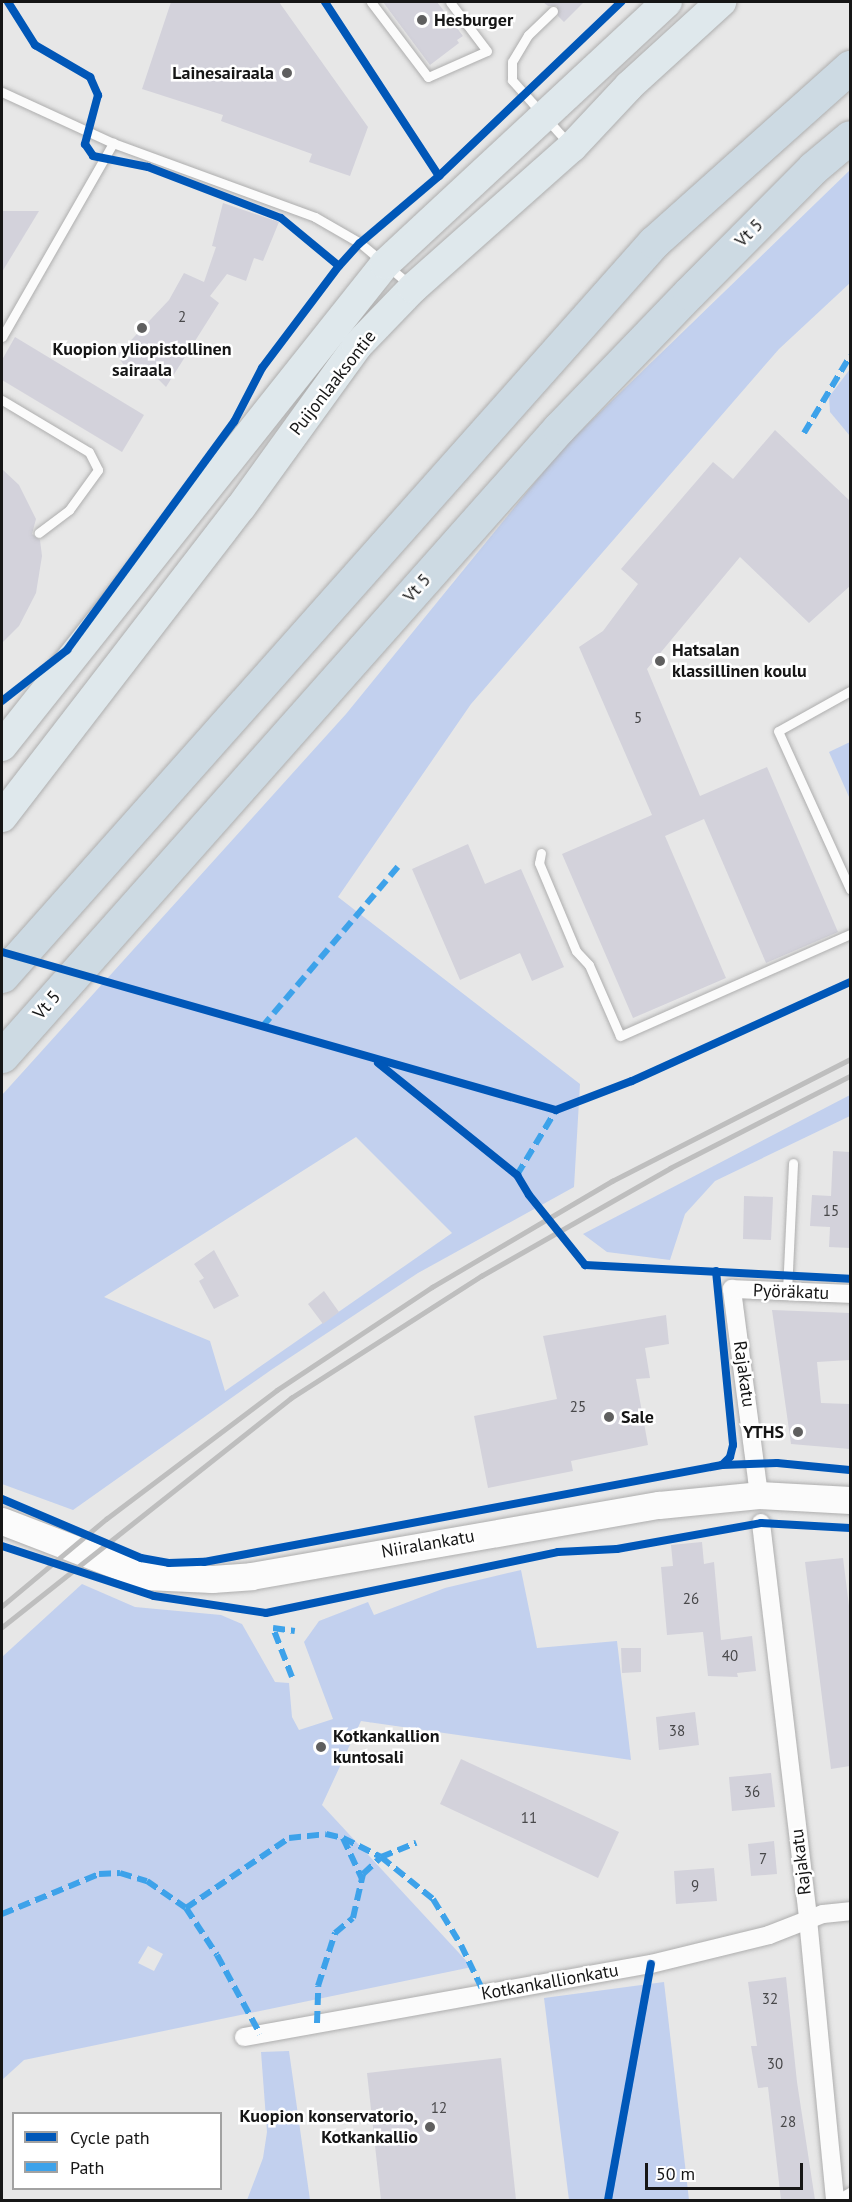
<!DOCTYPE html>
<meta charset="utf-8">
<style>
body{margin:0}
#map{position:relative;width:852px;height:2202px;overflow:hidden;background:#e7e7e7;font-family:"PT Sans",sans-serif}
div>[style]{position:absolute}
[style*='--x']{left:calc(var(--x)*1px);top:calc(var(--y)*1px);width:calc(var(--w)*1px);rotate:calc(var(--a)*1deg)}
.green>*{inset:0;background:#c2d0ee}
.building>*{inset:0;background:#d3d2db}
.roads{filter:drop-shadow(0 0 2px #aeaeae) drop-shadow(0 0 2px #aeaeae)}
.service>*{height:9px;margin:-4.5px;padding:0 4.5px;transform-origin:4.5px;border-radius:4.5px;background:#fbfbfb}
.minor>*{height:18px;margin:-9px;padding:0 9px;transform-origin:9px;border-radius:9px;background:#fbfbfb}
.secondary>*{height:27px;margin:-13.5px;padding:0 13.5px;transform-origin:13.5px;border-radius:13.5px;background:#fbfbfb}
.primary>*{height:30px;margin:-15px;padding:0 15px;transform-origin:15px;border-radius:15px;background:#dfe8ec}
.motorway>*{height:33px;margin:-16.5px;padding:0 16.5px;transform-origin:16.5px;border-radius:16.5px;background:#cddae3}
.rail>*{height:4.5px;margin:-2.25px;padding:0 2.25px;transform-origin:2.25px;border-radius:2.25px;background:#bebebe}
.quiet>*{height:6px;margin-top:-3px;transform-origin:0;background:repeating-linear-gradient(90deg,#3da2ea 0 12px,transparent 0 18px)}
.cycleway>*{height:8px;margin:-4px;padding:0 4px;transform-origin:4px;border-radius:4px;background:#0057b8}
.dots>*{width:16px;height:16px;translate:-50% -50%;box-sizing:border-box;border:3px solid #fff;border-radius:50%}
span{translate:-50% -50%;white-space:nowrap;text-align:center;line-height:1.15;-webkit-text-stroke:5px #fff;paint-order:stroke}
.number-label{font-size:15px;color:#48484a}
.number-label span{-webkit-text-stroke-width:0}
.poi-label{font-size:18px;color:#161616;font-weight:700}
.left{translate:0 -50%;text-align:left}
.right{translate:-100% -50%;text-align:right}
.street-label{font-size:18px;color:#161616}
.frame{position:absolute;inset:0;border:3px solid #161616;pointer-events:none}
.legend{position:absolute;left:12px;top:2112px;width:210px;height:78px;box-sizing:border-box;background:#fff;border:2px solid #a2a2a2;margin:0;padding:8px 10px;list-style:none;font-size:18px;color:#161616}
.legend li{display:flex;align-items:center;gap:12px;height:30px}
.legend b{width:30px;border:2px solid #a2a2a2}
.scale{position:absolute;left:645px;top:2163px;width:158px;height:27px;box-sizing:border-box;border:3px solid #161616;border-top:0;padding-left:8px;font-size:18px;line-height:21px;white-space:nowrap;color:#161616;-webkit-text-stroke:4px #fff;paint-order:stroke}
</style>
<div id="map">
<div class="green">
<div style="clip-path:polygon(evenodd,850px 170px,850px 283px,779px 349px,471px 704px,338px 897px,580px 1084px,574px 1187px,418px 1273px,271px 1370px,73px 1510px,2px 1484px,2px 1095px,346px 714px,562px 449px,850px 170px,356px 1137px,452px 1233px,225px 1391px,210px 1341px,104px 1297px,356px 1137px)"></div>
<div style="clip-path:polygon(850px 369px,850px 436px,830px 412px,829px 397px)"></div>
<div style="clip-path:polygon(850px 742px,850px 799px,829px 752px)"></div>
<div style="clip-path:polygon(850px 1095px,850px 1116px,715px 1181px,685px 1214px,670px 1260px,607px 1252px,583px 1234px)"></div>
<div style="clip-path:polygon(evenodd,521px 1570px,537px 1648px,617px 1641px,631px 1760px,361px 1721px,322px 1805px,472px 1967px,24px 2060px,2px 2080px,2px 1657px,82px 1584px,135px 1607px,221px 1615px,242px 1624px,275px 1682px,289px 1683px,292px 1717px,299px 1730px,333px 1719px,304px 1642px,319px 1621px,368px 1602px,374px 1615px,445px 1588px,521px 1570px,148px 1946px,163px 1954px,154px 1971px,138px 1963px,148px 1946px)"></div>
<div style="clip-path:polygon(664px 1982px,689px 2200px,569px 2200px,544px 1998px)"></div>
<div style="clip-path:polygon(289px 2051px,310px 2200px,247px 2200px,263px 2158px,267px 2132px,261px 2052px)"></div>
</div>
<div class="building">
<div style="clip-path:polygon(171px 2px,279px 2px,368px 127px,350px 176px,309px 162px,312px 154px,221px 121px,223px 115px,142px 89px)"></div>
<div style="clip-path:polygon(383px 2px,437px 2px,463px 36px,457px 40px,459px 43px,430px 65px)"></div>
<div style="clip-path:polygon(543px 2px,584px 2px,564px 22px,558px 16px,557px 6px,548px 6px)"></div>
<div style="clip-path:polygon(223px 203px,279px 222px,263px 261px,254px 258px,246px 281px,227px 274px,210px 296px,219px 303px,166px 387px,145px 366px,132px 377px,117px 355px,169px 300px,184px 273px,204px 282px,216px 247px,212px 246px)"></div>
<div style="clip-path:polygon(2px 211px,39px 211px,2px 272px)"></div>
<div style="clip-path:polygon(15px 337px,144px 415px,122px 452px,2px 380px,2px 360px)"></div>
<div style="clip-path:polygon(775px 430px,850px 501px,850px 586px,809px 623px,740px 557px,647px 669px,700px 796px,767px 767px,838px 932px,766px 963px,704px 819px,665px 836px,726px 978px,633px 1018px,562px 854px,652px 815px,579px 647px,603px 631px,638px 584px,621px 569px,713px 462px,733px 479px)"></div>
<div style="clip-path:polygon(2px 469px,19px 485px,36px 519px,32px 534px,40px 540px,42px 556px,36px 593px,19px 626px,2px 643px)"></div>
<div style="clip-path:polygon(468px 844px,485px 884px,521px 869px,564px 967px,532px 981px,520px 953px,460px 980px,412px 869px)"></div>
<div style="clip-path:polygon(833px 1151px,850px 1152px,850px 1248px,829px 1247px,830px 1227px,810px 1226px,812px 1195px,831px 1196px)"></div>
<div style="clip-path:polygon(744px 1196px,773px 1197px,771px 1240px,743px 1239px)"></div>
<div style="clip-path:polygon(214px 1250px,239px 1296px,214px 1309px,199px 1281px,204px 1278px,194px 1264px)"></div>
<div style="clip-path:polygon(324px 1291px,339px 1312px,323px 1324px,308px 1304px)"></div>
<div style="clip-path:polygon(772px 1310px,850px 1313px,850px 1360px,817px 1362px,821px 1403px,850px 1404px,850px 1449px,791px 1444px)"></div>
<div style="clip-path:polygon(666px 1315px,669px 1344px,645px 1348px,650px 1378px,636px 1379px,648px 1445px,571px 1461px,573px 1471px,488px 1488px,474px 1416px,557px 1399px,543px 1336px)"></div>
<div style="clip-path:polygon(702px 1542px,704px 1564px,714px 1562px,721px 1640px,752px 1636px,756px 1671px,737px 1673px,738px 1677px,708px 1676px,703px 1632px,667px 1635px,661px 1567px,673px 1566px,671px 1545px)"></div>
<div style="clip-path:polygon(843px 1558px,850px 1614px,850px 1766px,831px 1769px,805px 1562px)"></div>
<div style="clip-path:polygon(621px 1648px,641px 1648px,641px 1672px,622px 1673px)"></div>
<div style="clip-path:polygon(695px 1712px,699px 1745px,659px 1750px,656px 1717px)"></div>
<div style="clip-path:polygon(461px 1759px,619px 1832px,598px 1878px,440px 1804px)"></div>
<div style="clip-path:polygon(771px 1773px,775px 1807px,732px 1811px,729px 1777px)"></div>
<div style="clip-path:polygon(774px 1841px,777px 1874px,751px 1876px,748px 1844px)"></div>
<div style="clip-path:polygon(714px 1868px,717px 1901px,676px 1904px,674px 1871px)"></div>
<div style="clip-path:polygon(786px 1977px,797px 2082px,815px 2200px,781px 2200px,768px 2087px,758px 2088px,751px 2046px,757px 2046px,748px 1982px)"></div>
<div style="clip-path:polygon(501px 2058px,516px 2200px,381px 2200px,367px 2073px)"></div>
</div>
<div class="roads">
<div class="service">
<div style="--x:371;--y:2;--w:94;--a:52.8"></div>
<div style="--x:428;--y:77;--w:64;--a:-23.8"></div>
<div style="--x:487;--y:51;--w:61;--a:-127.1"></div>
<div style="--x:553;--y:11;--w:35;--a:136"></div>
<div style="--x:528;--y:35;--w:31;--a:121"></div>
<div style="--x:512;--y:62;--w:18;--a:90"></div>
<div style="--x:512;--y:80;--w:87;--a:48.3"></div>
<div style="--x:2;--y:92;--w:122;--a:24.7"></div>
<div style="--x:113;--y:143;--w:215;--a:20.1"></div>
<div style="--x:315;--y:217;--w:52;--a:30"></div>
<div style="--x:360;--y:243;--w:64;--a:39.9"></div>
<div style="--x:2;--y:337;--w:224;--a:-60.2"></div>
<div style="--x:2;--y:400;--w:101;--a:30.9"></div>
<div style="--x:89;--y:452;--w:20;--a:63"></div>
<div style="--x:98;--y:470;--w:49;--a:125.9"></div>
<div style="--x:69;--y:510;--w:38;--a:143"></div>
<div style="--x:850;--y:691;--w:82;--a:150.9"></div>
<div style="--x:778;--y:731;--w:174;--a:65.5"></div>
<div style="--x:541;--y:853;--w:10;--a:101"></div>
<div style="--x:539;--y:863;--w:95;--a:67.2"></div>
<div style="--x:576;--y:951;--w:19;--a:47"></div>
<div style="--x:589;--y:965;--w:77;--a:66.4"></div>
<div style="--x:620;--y:1036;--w:252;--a:-23.9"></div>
<div style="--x:787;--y:1291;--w:128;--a:-87.3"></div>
<div style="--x:836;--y:2200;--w:16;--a:-30"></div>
</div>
<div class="minor">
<div style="--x:759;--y:1495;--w:208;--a:-97.5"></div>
<div style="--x:732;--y:1289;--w:118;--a:2.4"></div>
<div style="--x:761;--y:1523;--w:399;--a:83.2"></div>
<div style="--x:808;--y:1919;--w:282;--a:84.5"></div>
<div style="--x:244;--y:2037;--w:413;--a:-10.2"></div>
<div style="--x:651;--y:1964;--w:122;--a:-13.8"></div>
<div style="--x:769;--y:1935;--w:58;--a:-21.3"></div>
<div style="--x:823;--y:1914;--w:27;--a:-6"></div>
</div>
<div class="secondary">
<div style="--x:2;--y:1521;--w:153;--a:21"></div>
<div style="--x:145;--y:1576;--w:67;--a:2.6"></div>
<div style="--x:212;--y:1579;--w:39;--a:-4"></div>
<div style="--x:251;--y:1576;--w:414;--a:-9.9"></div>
<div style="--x:659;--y:1505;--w:100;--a:-5.7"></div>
<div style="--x:759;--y:1495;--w:91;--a:3.1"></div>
</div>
<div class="primary">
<div style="--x:2;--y:746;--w:616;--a:-51.53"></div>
<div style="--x:385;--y:264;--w:385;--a:-42.9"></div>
<div style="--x:2;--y:817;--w:391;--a:-52.4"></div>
<div style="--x:241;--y:507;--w:198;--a:-54.2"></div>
<div style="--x:357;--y:346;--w:81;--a:-46"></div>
<div style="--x:413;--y:288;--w:213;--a:-41.6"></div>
<div style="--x:572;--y:147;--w:83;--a:-46.9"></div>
<div style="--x:629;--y:86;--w:125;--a:-42.4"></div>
</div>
<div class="motorway">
<div style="--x:2;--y:976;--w:982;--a:-48.39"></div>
<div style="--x:654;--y:242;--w:263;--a:-41.8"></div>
<div style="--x:2;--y:1056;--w:839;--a:-48.43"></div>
<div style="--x:559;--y:428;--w:187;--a:-46.1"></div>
<div style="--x:689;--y:293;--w:176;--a:-45.2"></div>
<div style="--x:813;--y:168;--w:48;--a:-40"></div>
</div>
</div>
<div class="rail">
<div style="--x:2;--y:1606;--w:136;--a:-39.9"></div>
<div style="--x:106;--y:1519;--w:214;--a:-37"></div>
<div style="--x:277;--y:1390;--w:186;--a:-33.6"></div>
<div style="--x:432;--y:1287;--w:209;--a:-30.5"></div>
<div style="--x:612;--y:1181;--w:267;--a:-27.1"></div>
<div style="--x:2;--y:1627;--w:369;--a:-38.4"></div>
<div style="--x:291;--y:1398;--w:226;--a:-32.7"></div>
<div style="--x:481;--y:1276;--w:218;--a:-29.7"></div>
<div style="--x:670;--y:1168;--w:202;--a:-27.1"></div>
</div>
<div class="quiet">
<div style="--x:804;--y:433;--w:90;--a:-59.1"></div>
<div style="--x:262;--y:1027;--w:215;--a:-49.7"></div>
<div style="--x:517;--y:1175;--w:76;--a:-59"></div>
<div style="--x:292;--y:1677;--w:53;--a:-111.2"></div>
<div style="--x:273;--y:1628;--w:22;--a:8"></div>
<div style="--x:343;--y:1838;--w:45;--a:65.1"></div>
<div style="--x:186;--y:1908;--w:125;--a:-34.2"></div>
<div style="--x:289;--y:1838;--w:37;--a:-6"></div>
<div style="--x:326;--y:1834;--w:17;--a:13"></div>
<div style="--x:343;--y:1838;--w:42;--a:26.6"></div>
<div style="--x:381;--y:1857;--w:67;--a:38.9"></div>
<div style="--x:433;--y:1899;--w:54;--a:58.7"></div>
<div style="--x:461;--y:1945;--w:53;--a:64.4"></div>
<div style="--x:2;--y:1914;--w:105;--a:-22.4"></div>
<div style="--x:99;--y:1874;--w:21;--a:-3"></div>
<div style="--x:120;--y:1873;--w:28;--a:17"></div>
<div style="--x:147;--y:1881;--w:47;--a:34.7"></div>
<div style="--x:186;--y:1908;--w:56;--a:56.6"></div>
<div style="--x:217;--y:1955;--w:90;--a:61.4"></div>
<div style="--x:317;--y:2023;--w:37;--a:-88"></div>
<div style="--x:318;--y:1986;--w:56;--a:-72.2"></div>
<div style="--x:335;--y:1933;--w:23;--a:-40"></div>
<div style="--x:353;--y:1918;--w:45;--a:-77.2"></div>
<div style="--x:363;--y:1874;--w:25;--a:-43"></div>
<div style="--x:381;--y:1857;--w:38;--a:-22"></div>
</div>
<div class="cycleway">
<div style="--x:8;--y:2;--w:51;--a:57.9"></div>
<div style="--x:35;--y:45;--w:64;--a:30.2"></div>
<div style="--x:90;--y:77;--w:20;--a:66"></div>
<div style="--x:98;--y:95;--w:51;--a:104.9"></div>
<div style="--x:85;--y:144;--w:14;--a:56"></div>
<div style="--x:93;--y:156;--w:56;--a:11.3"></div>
<div style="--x:148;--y:167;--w:142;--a:21"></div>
<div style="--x:281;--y:218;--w:75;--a:39.6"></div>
<div style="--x:325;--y:2;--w:208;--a:56.8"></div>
<div style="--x:2;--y:701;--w:83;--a:-38.1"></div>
<div style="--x:67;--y:650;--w:283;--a:-53.8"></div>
<div style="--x:234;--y:422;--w:61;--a:-62.6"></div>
<div style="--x:262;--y:368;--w:128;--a:-53"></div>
<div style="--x:339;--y:266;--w:31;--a:-48"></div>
<div style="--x:360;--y:243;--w:104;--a:-40.3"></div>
<div style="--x:439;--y:176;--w:252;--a:-43.7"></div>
<div style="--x:2;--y:952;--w:576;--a:15.92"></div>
<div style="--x:556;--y:1110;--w:81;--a:-20.9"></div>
<div style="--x:632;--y:1081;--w:239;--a:-24.4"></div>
<div style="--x:378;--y:1063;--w:179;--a:38.9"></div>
<div style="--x:517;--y:1175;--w:23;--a:59"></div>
<div style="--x:529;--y:1195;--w:90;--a:51.3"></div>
<div style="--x:585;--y:1265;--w:265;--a:3"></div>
<div style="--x:716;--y:1271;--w:175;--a:84.4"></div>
<div style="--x:733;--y:1445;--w:12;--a:104"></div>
<div style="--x:730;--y:1457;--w:11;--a:135"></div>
<div style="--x:2;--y:1499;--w:151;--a:23"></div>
<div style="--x:141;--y:1558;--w:28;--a:10"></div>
<div style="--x:169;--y:1563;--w:35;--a:-2"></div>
<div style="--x:204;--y:1562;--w:527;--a:-10.61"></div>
<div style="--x:722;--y:1465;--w:55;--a:-2.1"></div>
<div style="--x:777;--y:1463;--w:73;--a:5.5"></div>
<div style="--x:2;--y:1546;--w:160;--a:18.2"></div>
<div style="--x:154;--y:1596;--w:113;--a:8.6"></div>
<div style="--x:266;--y:1613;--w:298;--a:-11.8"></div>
<div style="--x:558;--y:1552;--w:59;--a:-2.9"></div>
<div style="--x:617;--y:1549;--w:146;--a:-10.2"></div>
<div style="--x:761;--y:1523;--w:89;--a:3.2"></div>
<div style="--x:608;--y:2200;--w:240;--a:-79.7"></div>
</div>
<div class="dots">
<div style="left:422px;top:20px;background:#5f5f5f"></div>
<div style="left:287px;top:73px;background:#5f5f5f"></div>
<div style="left:142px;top:328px;background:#5f5f5f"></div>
<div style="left:660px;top:661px;background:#5f5f5f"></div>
<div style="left:609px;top:1417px;background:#5f5f5f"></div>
<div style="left:798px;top:1432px;background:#5f5f5f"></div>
<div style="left:321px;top:1747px;background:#5f5f5f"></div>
<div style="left:430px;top:2127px;background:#5f5f5f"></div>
</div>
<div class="number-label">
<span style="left:182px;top:317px">2</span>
<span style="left:638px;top:718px">5</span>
<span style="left:831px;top:1211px">15</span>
<span style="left:578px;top:1407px">25</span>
<span style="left:691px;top:1599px">26</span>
<span style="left:730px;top:1656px">40</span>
<span style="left:677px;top:1731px">38</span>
<span style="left:752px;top:1792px">36</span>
<span style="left:529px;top:1818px">11</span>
<span style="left:763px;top:1859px">7</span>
<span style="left:695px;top:1886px">9</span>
<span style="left:770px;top:1999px">32</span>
<span style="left:775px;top:2064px">30</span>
<span style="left:439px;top:2108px">12</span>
<span style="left:788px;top:2122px">28</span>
</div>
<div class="poi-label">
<span class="left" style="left:434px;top:20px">Hesburger</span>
<span class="right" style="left:274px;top:73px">Lainesairaala</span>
<span style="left:142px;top:360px">Kuopion yliopistollinen<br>sairaala</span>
<span class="left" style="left:672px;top:661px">Hatsalan<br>klassillinen koulu</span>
<span class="left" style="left:621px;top:1417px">Sale</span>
<span class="right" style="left:784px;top:1432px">YTHS</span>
<span class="left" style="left:333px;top:1747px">Kotkankallion<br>kuntosali</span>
<span class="right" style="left:418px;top:2127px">Kuopion konservatorio,<br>Kotkankallio</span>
</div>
<div class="street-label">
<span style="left:749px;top:233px;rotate:-45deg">Vt 5</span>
<span style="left:333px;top:383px;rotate:-52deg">Puijonlaaksontie</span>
<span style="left:417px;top:588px;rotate:-48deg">Vt 5</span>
<span style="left:47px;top:1005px;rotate:-49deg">Vt 5</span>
<span style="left:791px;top:1292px;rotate:2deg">Pyöräkatu</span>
<span style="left:744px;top:1374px;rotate:82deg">Rajakatu</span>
<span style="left:428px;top:1544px;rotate:-10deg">Niiralankatu</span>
<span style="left:801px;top:1862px;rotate:-97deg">Rajakatu</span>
<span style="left:550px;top:1982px;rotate:-10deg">Kotkankallionkatu</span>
</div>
<div class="frame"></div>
<ul class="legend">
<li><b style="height:8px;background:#0057b8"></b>Cycle path</li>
<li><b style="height:8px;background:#3da2ea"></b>Path</li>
</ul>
<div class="scale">50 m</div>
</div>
